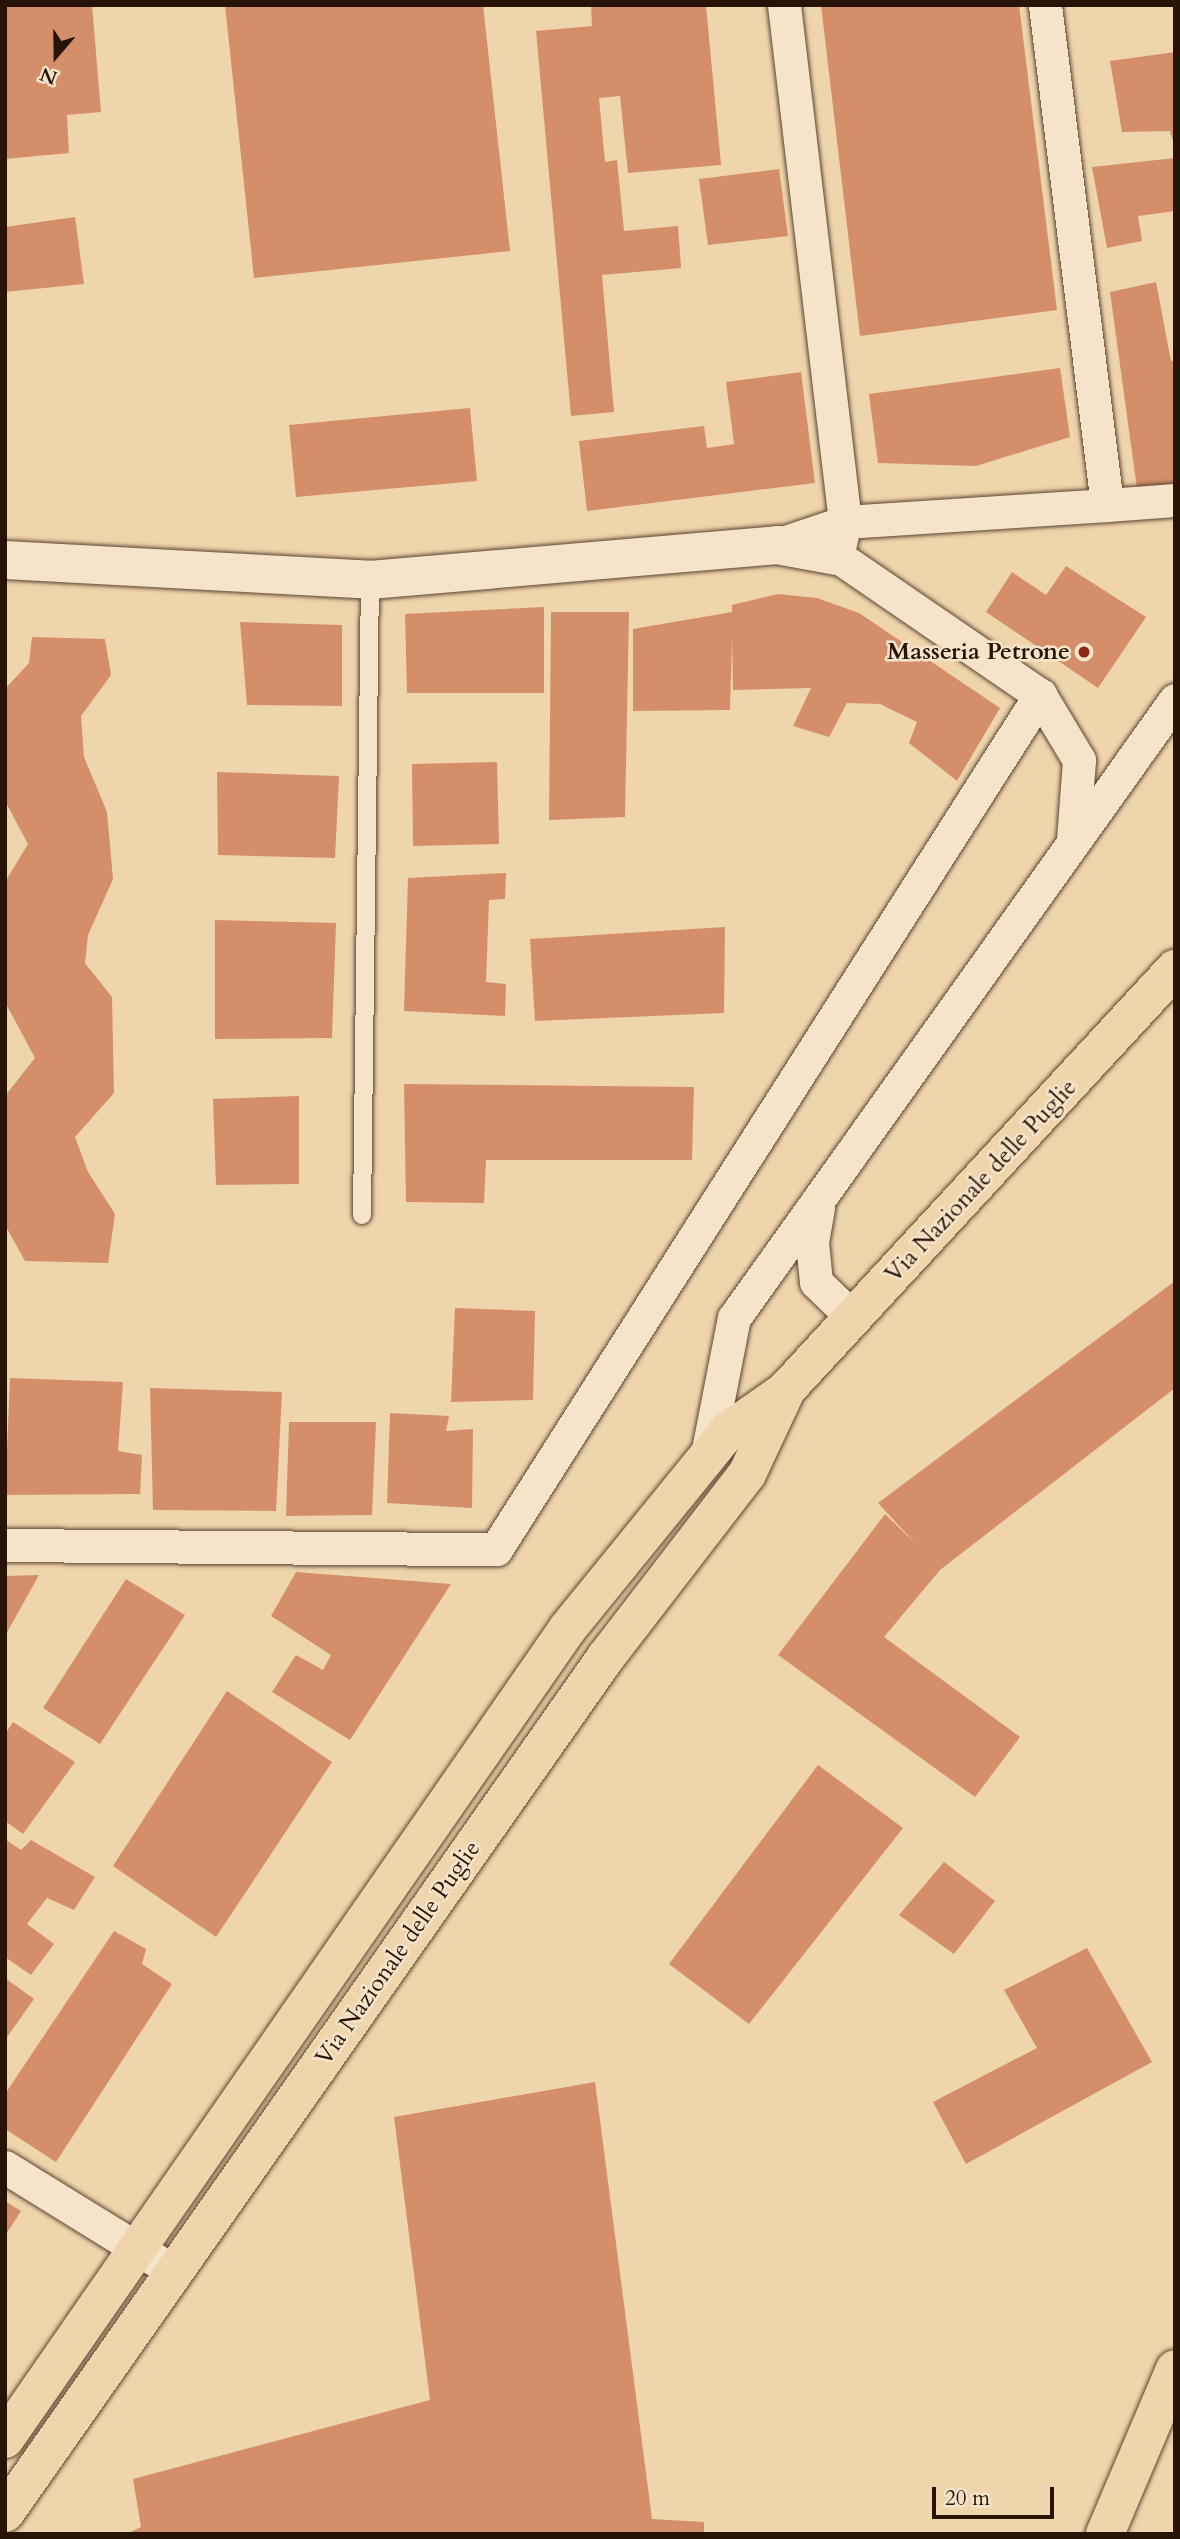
<!DOCTYPE html>
<style>
body{margin:0}
#map{position:relative;width:1180px;height:2539px;overflow:hidden;background:#efd5ac;font-family:Cardo,serif}
div>[style]{position:absolute}
[style*='--x']{left:calc(var(--x)*1px);top:calc(var(--y)*1px);width:calc(var(--w)*1px);rotate:calc(var(--a)*1deg)}
.building>*{inset:0;background:#d48f6a}
.roads{filter:drop-shadow(0 0 2px #5a4430) drop-shadow(0 0 2px #5a4430)}
.lane>*{height:18px;margin:-9px;padding:0 9px;transform-origin:9px;border-radius:9px;background:#f5e4c9}
.street>*{height:33px;margin:-16.5px;padding:0 16.5px;transform-origin:16.5px;border-radius:16.5px;background:#f5e4c9}
.secondary>*{height:38px;margin:-19px;padding:0 19px;transform-origin:19px;border-radius:19px;background:#f5e4c9}
.primary>*{height:38px;margin:-19px;padding:0 19px;transform-origin:19px;border-radius:19px;background:#efd5ac}
.highway>*{height:38px;margin:-19px;padding:0 19px;transform-origin:19px;border-radius:19px;background:#efd5ac}
.dots>*{width:19px;height:19px;translate:-50% -50%;box-sizing:border-box;border:4px solid #f5e4c9;border-radius:50%}
span{translate:-50% -50%;white-space:nowrap;text-align:center;line-height:1.15;-webkit-text-stroke:5px #f5e4c9;paint-order:stroke}
.poi-label{font-size:24px;color:#281406;font-weight:700}
.right{translate:-100% -50%;text-align:right}
.street-label{font-size:24px;color:#281406}
.frame{position:absolute;inset:0;border:7px solid #281406;pointer-events:none}
.north{position:absolute;left:21px;top:21px;width:70px;height:70px;-webkit-text-stroke:5px #f5e4c9;paint-order:stroke;rotate:200deg;font-size:19px;font-weight:700;line-height:28px;text-align:center;color:#281406}
.north::after{content:'';display:block;margin:auto;width:24px;height:32px;background:#281406;clip-path:polygon(50% 0,100% 100%,50% 72%,0 100%)}
.scale{position:absolute;left:932px;top:2487px;width:122px;height:32px;box-sizing:border-box;border:4px solid #281406;border-top:0;padding-left:9px;font-size:21px;line-height:24px;white-space:nowrap;color:#281406;-webkit-text-stroke:5px #f5e4c9;paint-order:stroke}
</style>
<div id="map">
<div class="building">
<div style="clip-path:polygon(5px 5px,92px 5px,101px 112px,67px 115px,69px 153px,5px 159px)"></div>
<div style="clip-path:polygon(225px 5px,483px 5px,510px 251px,254px 278px)"></div>
<div style="clip-path:polygon(591px 5px,706px 5px,721px 165px,628px 173px,620px 96px,599px 98px,605px 162px,617px 160px,624px 231px,678px 226px,681px 268px,602px 275px,614px 412px,571px 416px,536px 31px,592px 26px)"></div>
<div style="clip-path:polygon(821px 5px,1019px 5px,1057px 310px,860px 336px)"></div>
<div style="clip-path:polygon(1175px 52px,1175px 147px,1170px 131px,1122px 132px,1110px 61px)"></div>
<div style="clip-path:polygon(1175px 158px,1175px 211px,1138px 216px,1142px 241px,1107px 248px,1092px 167px)"></div>
<div style="clip-path:polygon(779px 169px,788px 236px,708px 245px,699px 179px)"></div>
<div style="clip-path:polygon(75px 217px,84px 284px,5px 292px,5px 227px)"></div>
<div style="clip-path:polygon(1156px 282px,1171px 361px,1175px 360px,1175px 484px,1137px 489px,1110px 292px)"></div>
<div style="clip-path:polygon(1060px 368px,1070px 437px,976px 466px,878px 463px,869px 394px)"></div>
<div style="clip-path:polygon(801px 372px,815px 483px,587px 511px,579px 441px,704px 426px,707px 448px,734px 444px,726px 382px)"></div>
<div style="clip-path:polygon(470px 408px,477px 481px,296px 497px,289px 425px)"></div>
<div style="clip-path:polygon(1066px 566px,1146px 617px,1098px 688px,986px 612px,1012px 572px,1046px 595px)"></div>
<div style="clip-path:polygon(778px 594px,817px 598px,859px 613px,1000px 708px,957px 781px,909px 743px,917px 722px,880px 704px,847px 703px,829px 737px,793px 726px,811px 688px,733px 690px,732px 637px,730px 710px,633px 711px,633px 629px,732px 612px,732px 605px)"></div>
<div style="clip-path:polygon(544px 607px,544px 693px,407px 693px,405px 614px)"></div>
<div style="clip-path:polygon(551px 612px,629px 612px,625px 817px,549px 820px)"></div>
<div style="clip-path:polygon(240px 622px,342px 625px,342px 706px,247px 705px)"></div>
<div style="clip-path:polygon(32px 637px,105px 639px,111px 675px,81px 716px,84px 757px,107px 812px,113px 879px,88px 935px,85px 963px,112px 997px,114px 1093px,75px 1137px,88px 1172px,115px 1214px,108px 1263px,25px 1261px,5px 1225px,5px 1096px,35px 1058px,5px 1002px,5px 882px,28px 844px,5px 801px,5px 689px,29px 663px)"></div>
<div style="clip-path:polygon(497px 762px,499px 844px,413px 846px,412px 764px)"></div>
<div style="clip-path:polygon(217px 772px,339px 776px,335px 858px,218px 855px)"></div>
<div style="clip-path:polygon(506px 873px,505px 899px,489px 900px,486px 982px,506px 984px,505px 1016px,404px 1011px,408px 878px)"></div>
<div style="clip-path:polygon(215px 920px,336px 923px,332px 1038px,215px 1039px)"></div>
<div style="clip-path:polygon(725px 927px,724px 1013px,535px 1021px,530px 939px)"></div>
<div style="clip-path:polygon(404px 1084px,694px 1087px,692px 1160px,486px 1160px,484px 1203px,406px 1202px)"></div>
<div style="clip-path:polygon(299px 1096px,299px 1184px,216px 1185px,213px 1099px)"></div>
<div style="clip-path:polygon(1175px 1281px,1175px 1388px,940px 1570px,884px 1637px,1020px 1737px,975px 1797px,778px 1655px,885px 1514px,915px 1543px,878px 1503px)"></div>
<div style="clip-path:polygon(455px 1308px,535px 1311px,533px 1400px,451px 1402px)"></div>
<div style="clip-path:polygon(10px 1378px,123px 1382px,118px 1451px,142px 1455px,140px 1494px,5px 1495px)"></div>
<div style="clip-path:polygon(150px 1388px,282px 1392px,276px 1511px,153px 1510px)"></div>
<div style="clip-path:polygon(390px 1413px,449px 1416px,446px 1431px,473px 1429px,472px 1508px,387px 1503px)"></div>
<div style="clip-path:polygon(289px 1422px,376px 1422px,372px 1515px,286px 1516px)"></div>
<div style="clip-path:polygon(296px 1572px,451px 1584px,350px 1740px,272px 1692px,296px 1655px,323px 1670px,331px 1655px,271px 1616px)"></div>
<div style="clip-path:polygon(39px 1575px,5px 1636px,5px 1576px)"></div>
<div style="clip-path:polygon(126px 1579px,185px 1615px,100px 1744px,43px 1708px)"></div>
<div style="clip-path:polygon(227px 1691px,332px 1762px,216px 1937px,113px 1866px)"></div>
<div style="clip-path:polygon(13px 1722px,75px 1762px,23px 1834px,5px 1821px,5px 1734px)"></div>
<div style="clip-path:polygon(818px 1765px,903px 1828px,749px 2024px,669px 1964px)"></div>
<div style="clip-path:polygon(5px 1839px,21px 1850px,31px 1840px,95px 1877px,74px 1910px,47px 1898px,27px 1924px,54px 1944px,31px 1975px,5px 1957px)"></div>
<div style="clip-path:polygon(944px 1862px,995px 1901px,954px 1954px,899px 1915px)"></div>
<div style="clip-path:polygon(114px 1931px,146px 1949px,142px 1964px,172px 1984px,56px 2162px,5px 2129px,5px 2094px)"></div>
<div style="clip-path:polygon(1087px 1948px,1152px 2062px,966px 2164px,933px 2102px,1037px 2048px,1004px 1990px)"></div>
<div style="clip-path:polygon(5px 1978px,34px 1999px,5px 2040px)"></div>
<div style="clip-path:polygon(595px 2082px,652px 2519px,704px 2522px,704px 2534px,126px 2534px,141px 2527px,133px 2479px,430px 2400px,394px 2117px)"></div>
<div style="clip-path:polygon(5px 2201px,21px 2211px,5px 2236px)"></div>
</div>
<div class="roads">
<div class="lane">
<div style="--x:362;--y:1215;--w:635;--a:-89.28"></div>
</div>
<div class="street">
<div style="--x:784;--y:5;--w:521;--a:83.27"></div>
<div style="--x:845;--y:522;--w:35;--a:103"></div>
<div style="--x:837;--y:556;--w:246;--a:34.4"></div>
<div style="--x:1040;--y:695;--w:76;--a:59"></div>
<div style="--x:1079;--y:760;--w:79;--a:94.3"></div>
<div style="--x:1107;--y:505;--w:68;--a:-4.2"></div>
<div style="--x:777;--y:545;--w:72;--a:-18.7"></div>
<div style="--x:845;--y:522;--w:263;--a:-3.7"></div>
<div style="--x:1107;--y:505;--w:504;--a:-97.07"></div>
<div style="--x:818;--y:1208;--w:35;--a:100"></div>
<div style="--x:812;--y:1242;--w:40;--a:84.3"></div>
<div style="--x:816;--y:1282;--w:53;--a:44.2"></div>
<div style="--x:707;--y:1455;--w:140;--a:-78.9"></div>
<div style="--x:734;--y:1318;--w:759;--a:-54.49"></div>
<div style="--x:5;--y:1545;--w:491;--a:0.5"></div>
<div style="--x:496;--y:1549;--w:1013;--a:-57.5"></div>
<div style="--x:5;--y:2167;--w:200;--a:31.7"></div>
</div>
<div class="secondary">
<div style="--x:5;--y:560;--w:366;--a:3.1"></div>
<div style="--x:370;--y:580;--w:409;--a:-4.9"></div>
<div style="--x:777;--y:545;--w:61;--a:10.4"></div>
</div>
<div class="primary">
<div style="--x:5;--y:2439;--w:987;--a:-55.23"></div>
<div style="--x:568;--y:1628;--w:254;--a:-50.9"></div>
<div style="--x:728;--y:1431;--w:70;--a:-35.1"></div>
<div style="--x:785;--y:1391;--w:575;--a:-47.26"></div>
<div style="--x:5;--y:2513;--w:1046;--a:-54.93"></div>
<div style="--x:606;--y:1657;--w:231;--a:-52.4"></div>
<div style="--x:747;--y:1474;--w:89;--a:-64.9"></div>
</div>
<div class="highway">
<div style="--x:1105;--y:2534;--w:179;--a:-67"></div>
</div>
</div>
<div class="dots">
<div style="left:1084px;top:652px;background:#8f2418"></div>
</div>
<div class="poi-label">
<span class="right" style="left:1070px;top:652px">Masseria Petrone</span>
</div>
<div class="street-label">
<span style="left:981px;top:1181px;rotate:-47deg">Via Nazionale delle Puglie</span>
<span style="left:398px;top:1953px;rotate:-55deg">Via Nazionale delle Puglie</span>
</div>
<div class="frame"></div>
<div class="north">N</div>
<div class="scale">20 m</div>
</div>
